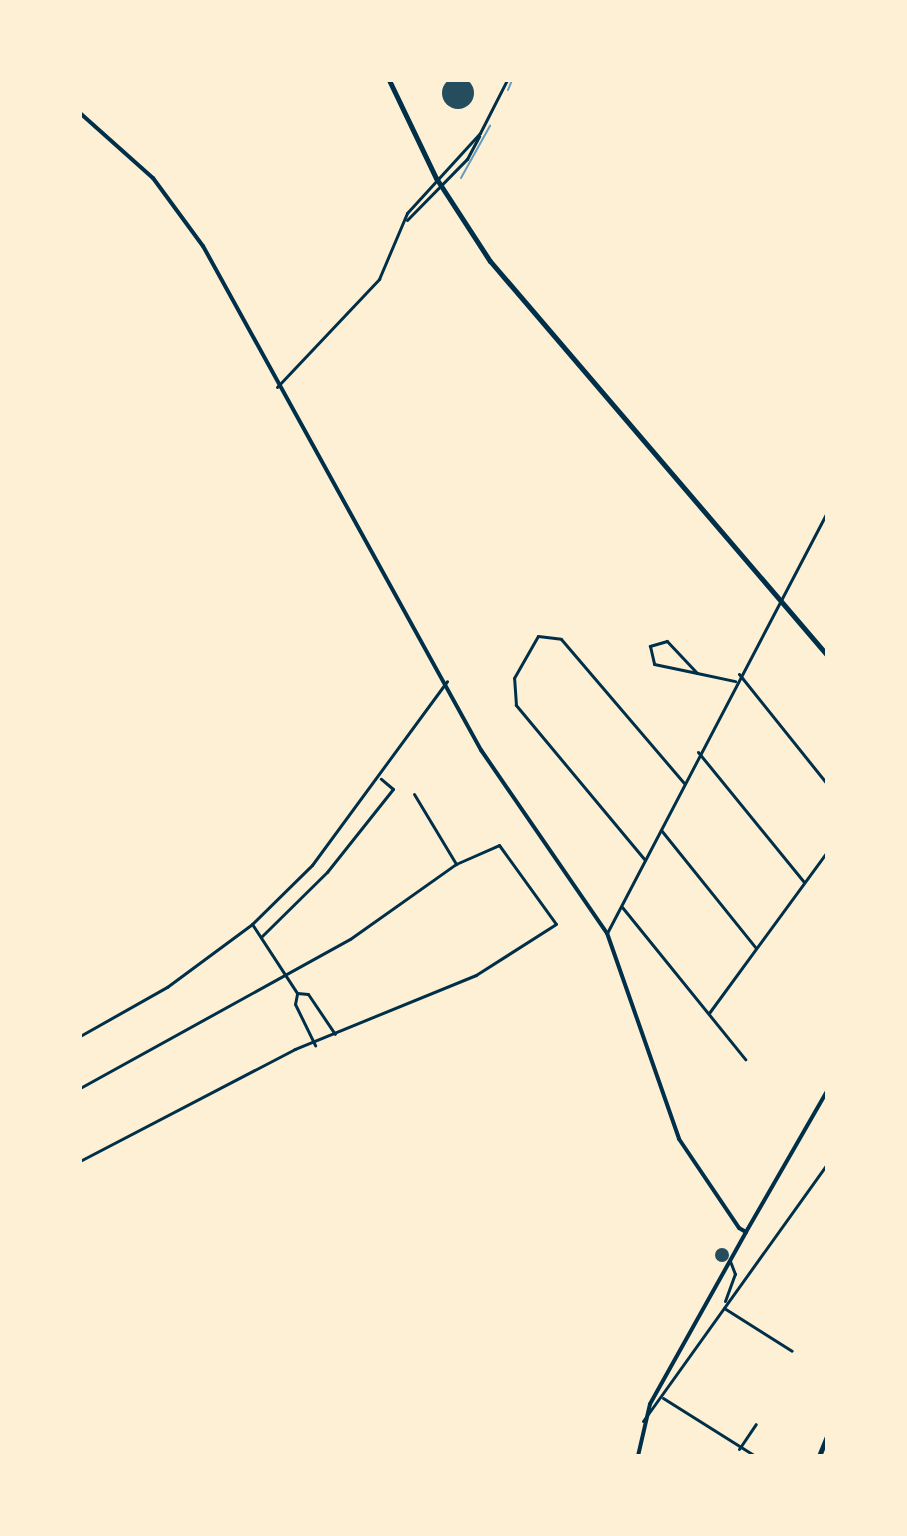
<!DOCTYPE html>
<style>
body{margin:0}
#map{position:relative;width:907px;height:1536px;overflow:hidden;background:#fdf0d5;font-family:"Public Sans",sans-serif}
div>[style]{position:absolute}
[style*='--x']{left:calc(var(--x)*1px);top:calc(var(--y)*1px);width:calc(var(--w)*1px);rotate:calc(var(--a)*1deg)}
.stream>*{height:2px;margin:-1px;padding:0 1px;transform-origin:1px;border-radius:1px;background:#669bbc}
.building>*{inset:0;background:#264d5e}
.round{border-radius:50%}
.minor>*{height:3px;margin:-1.5px;padding:0 1.5px;transform-origin:1.5px;border-radius:1.5px;background:#003049}
.tertiary>*{height:4px;margin:-2px;padding:0 2px;transform-origin:2px;border-radius:2px;background:#003049}
.secondary>*{height:4px;margin:-2px;padding:0 2px;transform-origin:2px;border-radius:2px;background:#003049}
.primary>*{height:5px;margin:-2.5px;padding:0 2.5px;transform-origin:2.5px;border-radius:2.5px;background:#003049}
span{translate:-50% -50%;white-space:nowrap;text-align:center;line-height:1.15;-webkit-text-stroke:8px #fdf0d5;paint-order:stroke}
.frame{position:absolute;inset:0;border:82px solid #fdf0d5;pointer-events:none}
</style>
<div id="map">
<div class="stream">
<div style="--x:508;--y:90;--w:11;--a:-68"></div>
<div style="--x:461;--y:178;--w:60;--a:-60.9"></div>
</div>
<div class="building">
<div class="round" style="left:442px;top:77px;width:32px;height:32px"></div>
<div class="round" style="left:715px;top:1248px;width:14px;height:14px"></div>
</div>
<div class="minor">
<div style="--x:407;--y:220;--w:86;--a:-45.5"></div>
<div style="--x:467;--y:159;--w:26;--a:-62"></div>
<div style="--x:277;--y:387;--w:149;--a:-46.6"></div>
<div style="--x:379;--y:279;--w:72;--a:-67"></div>
<div style="--x:407;--y:213;--w:108;--a:-47.6"></div>
<div style="--x:480;--y:133;--w:59;--a:-63"></div>
<div style="--x:697;--y:673;--w:44;--a:-133.2"></div>
<div style="--x:667;--y:641;--w:18;--a:164"></div>
<div style="--x:650;--y:646;--w:18;--a:77"></div>
<div style="--x:654;--y:664;--w:44;--a:11.8"></div>
<div style="--x:697;--y:673;--w:39;--a:12"></div>
<div style="--x:739;--y:674;--w:141;--a:51.3"></div>
<div style="--x:698;--y:752;--w:168;--a:50.8"></div>
<div style="--x:414;--y:794;--w:82;--a:59"></div>
<div style="--x:661;--y:830;--w:151;--a:51.2"></div>
<div style="--x:645;--y:860;--w:202;--a:-129.8"></div>
<div style="--x:516;--y:705;--w:27;--a:-94"></div>
<div style="--x:514;--y:678;--w:48;--a:-60.3"></div>
<div style="--x:538;--y:636;--w:23;--a:7"></div>
<div style="--x:561;--y:639;--w:189;--a:49.5"></div>
<div style="--x:622;--y:907;--w:196;--a:51"></div>
<div style="--x:252;--y:924;--w:82;--a:56.9"></div>
<div style="--x:607;--y:933;--w:474;--a:-62.4"></div>
<div style="--x:261;--y:937;--w:93;--a:-44.6"></div>
<div style="--x:327;--y:872;--w:106;--a:-51.5"></div>
<div style="--x:393;--y:789;--w:16;--a:-140"></div>
<div style="--x:297;--y:993;--w:11;--a:5"></div>
<div style="--x:308;--y:994;--w:48;--a:56"></div>
<div style="--x:297;--y:994;--w:10;--a:101"></div>
<div style="--x:295;--y:1004;--w:46;--a:64"></div>
<div style="--x:709;--y:1013;--w:200;--a:-53.8"></div>
<div style="--x:80;--y:1036;--w:100;--a:-29.4"></div>
<div style="--x:167;--y:987;--w:106;--a:-36.5"></div>
<div style="--x:252;--y:924;--w:84;--a:-44.5"></div>
<div style="--x:312;--y:865;--w:228;--a:-53.7"></div>
<div style="--x:80;--y:1088;--w:308;--a:-28.9"></div>
<div style="--x:350;--y:939;--w:130;--a:-35.3"></div>
<div style="--x:456;--y:864;--w:47;--a:-23.8"></div>
<div style="--x:499;--y:845;--w:97;--a:54.2"></div>
<div style="--x:556;--y:924;--w:95;--a:147.5"></div>
<div style="--x:476;--y:975;--w:196;--a:157.8"></div>
<div style="--x:295;--y:1049;--w:242;--a:152.5"></div>
<div style="--x:725;--y:1301;--w:29;--a:-70"></div>
<div style="--x:735;--y:1274;--w:14;--a:-111"></div>
<div style="--x:724;--y:1308;--w:80;--a:32.3"></div>
<div style="--x:663;--y:1398;--w:109;--a:32.2"></div>
<div style="--x:643;--y:1421;--w:316;--a:-54.4"></div>
<div style="--x:739;--y:1449;--w:30;--a:-56"></div>
</div>
<div class="tertiary">
<div style="--x:638;--y:1456;--w:53;--a:-77"></div>
<div style="--x:650;--y:1404;--w:197;--a:-60.8"></div>
</div>
<div class="secondary">
<div style="--x:80;--y:113;--w:98;--a:41.7"></div>
<div style="--x:153;--y:178;--w:84;--a:53.7"></div>
<div style="--x:203;--y:246;--w:576;--a:61.12"></div>
<div style="--x:481;--y:750;--w:222;--a:55.5"></div>
<div style="--x:607;--y:933;--w:218;--a:70.7"></div>
<div style="--x:679;--y:1139;--w:107;--a:56"></div>
<div style="--x:739;--y:1228;--w:8;--a:30"></div>
<div style="--x:746;--y:1232;--w:163;--a:-60.1"></div>
</div>
<div class="primary">
<div style="--x:389;--y:80;--w:109;--a:64.4"></div>
<div style="--x:436;--y:178;--w:99;--a:57"></div>
<div style="--x:490;--y:261;--w:518;--a:49.46"></div>
<div style="--x:819;--y:1456;--w:22;--a:-68"></div>
</div>
<div class="frame"></div>
</div>
